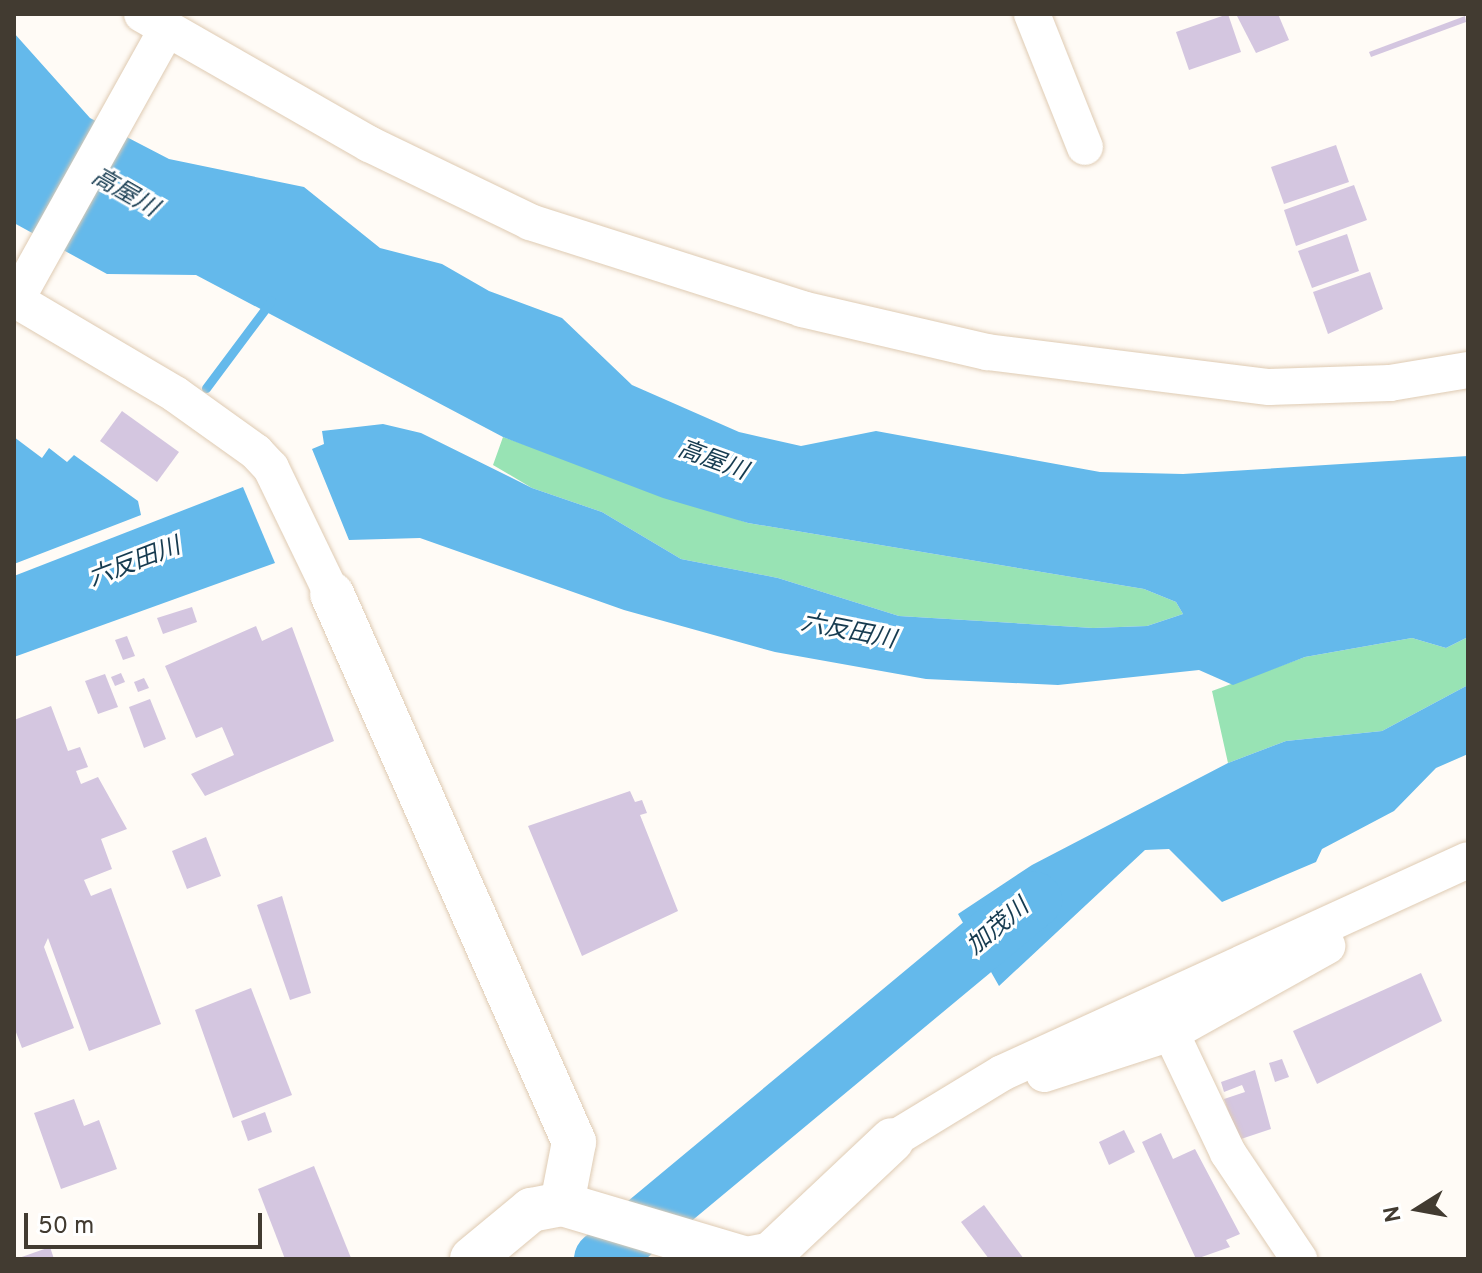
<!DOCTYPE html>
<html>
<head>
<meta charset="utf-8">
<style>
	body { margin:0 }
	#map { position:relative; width:1482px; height:1273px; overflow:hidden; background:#fffbf6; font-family:Overpass,"Noto Sans JP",sans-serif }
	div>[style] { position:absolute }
	.green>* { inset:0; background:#98e3b4 }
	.water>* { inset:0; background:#64b9eb }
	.stream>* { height:9px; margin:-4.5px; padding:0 4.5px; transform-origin:4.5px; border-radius:4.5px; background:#64b9eb }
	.river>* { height:56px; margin:-28px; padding:0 28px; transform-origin:28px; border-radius:28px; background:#64b9eb }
	.building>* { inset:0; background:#d4c6e0 }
	.roads { filter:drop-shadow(0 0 2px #dfcbb3) drop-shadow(0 0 2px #dfcbb3) }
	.minor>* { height:36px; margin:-18px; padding:0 18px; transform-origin:18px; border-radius:18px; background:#fff }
	.tertiary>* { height:44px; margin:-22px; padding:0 22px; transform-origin:22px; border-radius:22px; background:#fff }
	span { translate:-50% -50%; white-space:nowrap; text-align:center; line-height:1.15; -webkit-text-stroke:6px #fff; paint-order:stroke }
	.water-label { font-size:24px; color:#163b50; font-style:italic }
	.frame { position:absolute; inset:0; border:16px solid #423b31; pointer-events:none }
	.north { position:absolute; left:1378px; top:1169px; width:80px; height:80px; -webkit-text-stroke:6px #fff; paint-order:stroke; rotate:259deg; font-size:22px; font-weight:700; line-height:32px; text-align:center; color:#423b31 }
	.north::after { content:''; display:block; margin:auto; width:28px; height:36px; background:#423b31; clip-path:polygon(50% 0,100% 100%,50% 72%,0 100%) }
	.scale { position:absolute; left:24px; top:1213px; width:238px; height:36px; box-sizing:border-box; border:4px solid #423b31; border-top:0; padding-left:10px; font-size:24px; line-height:28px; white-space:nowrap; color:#423b31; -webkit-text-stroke:6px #fff; paint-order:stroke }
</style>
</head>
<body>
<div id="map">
	<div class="green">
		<div style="clip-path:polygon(503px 437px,748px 523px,1144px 589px,1176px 602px,1183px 614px,1147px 626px,1093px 628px,899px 616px,778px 578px,681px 559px,602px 512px,532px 488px,493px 465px)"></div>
		<div style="clip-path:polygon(1468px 637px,1468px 685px,1382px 731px,1286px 741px,1228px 763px,1212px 691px,1305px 657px,1412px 638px,1446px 648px)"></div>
	</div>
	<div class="water">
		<div style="clip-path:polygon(14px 33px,90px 118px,169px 159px,304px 187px,380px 248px,442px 264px,489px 291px,562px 318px,632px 385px,739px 432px,801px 446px,876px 431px,1100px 472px,1183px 474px,1468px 456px,1468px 637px,1446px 648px,1412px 638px,1305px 657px,1233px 685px,1199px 670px,1058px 685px,926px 679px,775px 652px,624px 610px,420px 538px,349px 540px,312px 449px,324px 444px,322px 431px,383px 424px,421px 433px,532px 488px,602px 512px,681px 559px,778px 578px,899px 616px,1093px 628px,1147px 626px,1183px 614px,1176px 602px,1144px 589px,748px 523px,663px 498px,503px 437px,196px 275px,107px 274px,14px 223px)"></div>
		<div style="clip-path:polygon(14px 437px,42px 458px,49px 448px,67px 462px,74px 455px,138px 501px,141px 515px,14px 564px)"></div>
		<div style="clip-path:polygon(243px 487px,275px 563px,14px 657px,14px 576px)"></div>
		<div style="clip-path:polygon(1468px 685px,1468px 754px,1436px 768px,1394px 811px,1322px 849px,1316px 862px,1222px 902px,1169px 849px,1145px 850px,999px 986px,958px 914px,1032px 865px,1228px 763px,1286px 741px,1382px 731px)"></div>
	</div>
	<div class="stream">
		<div style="left:206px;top:388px;width:109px;rotate:-53.2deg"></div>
	</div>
	<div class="river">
		<div style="left:602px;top:1259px;width:562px;rotate:-39.73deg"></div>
	</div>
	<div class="building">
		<div style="clip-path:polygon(1228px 14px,1241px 52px,1189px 70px,1176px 32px)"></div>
		<div style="clip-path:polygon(1236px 14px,1278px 14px,1289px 40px,1256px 53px)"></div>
		<div style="clip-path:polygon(1465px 16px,1466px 22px,1371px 57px,1369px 52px)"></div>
		<div style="clip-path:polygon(1336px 145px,1349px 182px,1284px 204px,1271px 167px)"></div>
		<div style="clip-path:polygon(1354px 185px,1367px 220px,1296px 246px,1284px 210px)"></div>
		<div style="clip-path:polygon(1347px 234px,1359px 271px,1312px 288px,1298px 251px)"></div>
		<div style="clip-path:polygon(1370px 272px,1383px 309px,1328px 334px,1313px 292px)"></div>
		<div style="clip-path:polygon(122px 411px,179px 452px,157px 482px,100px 441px)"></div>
		<div style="clip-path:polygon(192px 607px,197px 622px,163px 634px,157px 618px)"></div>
		<div style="clip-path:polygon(256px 626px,262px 641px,292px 627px,334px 741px,205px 796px,191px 774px,234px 755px,222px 727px,196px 738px,165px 666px)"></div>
		<div style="clip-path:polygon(127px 636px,135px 656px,123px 660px,115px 640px)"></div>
		<div style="clip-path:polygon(121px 673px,125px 682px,115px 686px,111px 677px)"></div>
		<div style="clip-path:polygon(105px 674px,118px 707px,98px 714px,85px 681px)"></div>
		<div style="clip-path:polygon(144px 678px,149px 688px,138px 692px,134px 682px)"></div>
		<div style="clip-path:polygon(150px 699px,166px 739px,144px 748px,129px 707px)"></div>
		<div style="clip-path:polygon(51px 706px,68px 751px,80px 747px,88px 767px,76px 771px,81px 784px,98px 777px,127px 829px,101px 839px,112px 869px,84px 880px,91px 896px,111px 888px,161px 1024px,89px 1051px,48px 938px,44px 947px,74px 1028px,22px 1048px,14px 1027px,14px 720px)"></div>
		<div style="clip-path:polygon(630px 791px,635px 802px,642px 800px,647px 813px,640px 815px,678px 911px,582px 956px,528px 826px)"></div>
		<div style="clip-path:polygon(206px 837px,221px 876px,187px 889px,172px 851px)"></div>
		<div style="clip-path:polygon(282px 896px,311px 993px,290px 1000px,257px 905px)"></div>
		<div style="clip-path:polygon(1421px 973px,1442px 1021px,1317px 1084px,1293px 1031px)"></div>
		<div style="clip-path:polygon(251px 988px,292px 1095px,233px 1118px,195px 1010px)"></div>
		<div style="clip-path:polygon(1282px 1059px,1289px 1077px,1275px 1082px,1269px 1063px)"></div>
		<div style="clip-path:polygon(1255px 1070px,1271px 1129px,1238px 1140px,1224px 1099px,1245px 1092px,1242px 1085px,1224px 1092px,1221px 1082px)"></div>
		<div style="clip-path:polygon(74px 1099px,84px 1126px,99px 1120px,117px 1169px,61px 1189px,34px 1113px)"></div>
		<div style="clip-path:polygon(265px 1112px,272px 1132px,248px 1141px,241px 1121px)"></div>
		<div style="clip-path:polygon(1124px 1130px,1135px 1152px,1109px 1165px,1099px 1142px)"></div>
		<div style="clip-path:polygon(1161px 1133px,1173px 1159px,1195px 1149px,1240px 1234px,1226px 1240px,1230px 1247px,1196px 1259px,1142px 1142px)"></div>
		<div style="clip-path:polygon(314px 1166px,351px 1258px,349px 1259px,285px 1259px,258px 1189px)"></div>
		<div style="clip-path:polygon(984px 1205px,1024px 1259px,989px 1259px,961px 1222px)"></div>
		<div style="clip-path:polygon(50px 1247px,54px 1259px,16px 1259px)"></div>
	</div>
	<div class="roads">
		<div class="minor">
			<div style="left:142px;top:14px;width:262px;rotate:29.8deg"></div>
			<div style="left:369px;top:144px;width:179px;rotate:25.8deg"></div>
			<div style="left:530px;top:222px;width:286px;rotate:17.7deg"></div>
			<div style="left:802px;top:309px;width:190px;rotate:13.1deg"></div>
			<div style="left:987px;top:352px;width:284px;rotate:7.1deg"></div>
			<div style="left:1269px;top:387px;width:121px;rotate:-1.9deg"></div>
			<div style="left:1390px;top:383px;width:79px;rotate:-9.5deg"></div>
			<div style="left:1032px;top:14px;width:143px;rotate:68.3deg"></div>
			<div style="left:14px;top:299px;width:187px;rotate:30.5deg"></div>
			<div style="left:175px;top:394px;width:100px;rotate:35.6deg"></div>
			<div style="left:256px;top:452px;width:22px;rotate:47deg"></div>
			<div style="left:271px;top:468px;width:140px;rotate:64.2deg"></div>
			<div style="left:16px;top:300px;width:310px;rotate:-60.9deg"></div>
			<div style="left:1171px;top:1033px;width:133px;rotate:64.6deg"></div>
			<div style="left:1228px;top:1153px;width:128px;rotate:56.2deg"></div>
			<div style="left:1044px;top:1074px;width:133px;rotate:-17.9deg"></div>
			<div style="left:1171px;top:1033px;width:179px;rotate:-29.1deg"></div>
			<div style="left:892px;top:1140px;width:129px;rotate:-31.3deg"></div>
			<div style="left:1002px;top:1073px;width:512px;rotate:-24.56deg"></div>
		</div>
		<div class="tertiary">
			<div style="left:332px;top:594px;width:599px;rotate:66.17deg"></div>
			<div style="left:574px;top:1142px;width:63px;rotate:101deg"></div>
			<div style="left:472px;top:1259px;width:77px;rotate:-39.7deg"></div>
			<div style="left:531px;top:1210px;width:32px;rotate:-11deg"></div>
			<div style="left:562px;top:1204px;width:192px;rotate:16.6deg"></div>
			<div style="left:746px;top:1259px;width:25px;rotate:-11deg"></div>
			<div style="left:771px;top:1254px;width:166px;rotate:-43.3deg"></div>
		</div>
	</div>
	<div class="water-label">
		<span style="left:124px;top:194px;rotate:30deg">高屋川</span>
		<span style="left:712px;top:462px;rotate:20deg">高屋川</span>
		<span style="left:135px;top:564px;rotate:-21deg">六反田川</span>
		<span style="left:848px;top:633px;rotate:11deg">六反田川</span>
		<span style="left:999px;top:928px;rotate:-40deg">加茂川</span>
	</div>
	<div class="frame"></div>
	<div class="north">N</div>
	<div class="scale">50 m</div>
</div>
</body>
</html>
